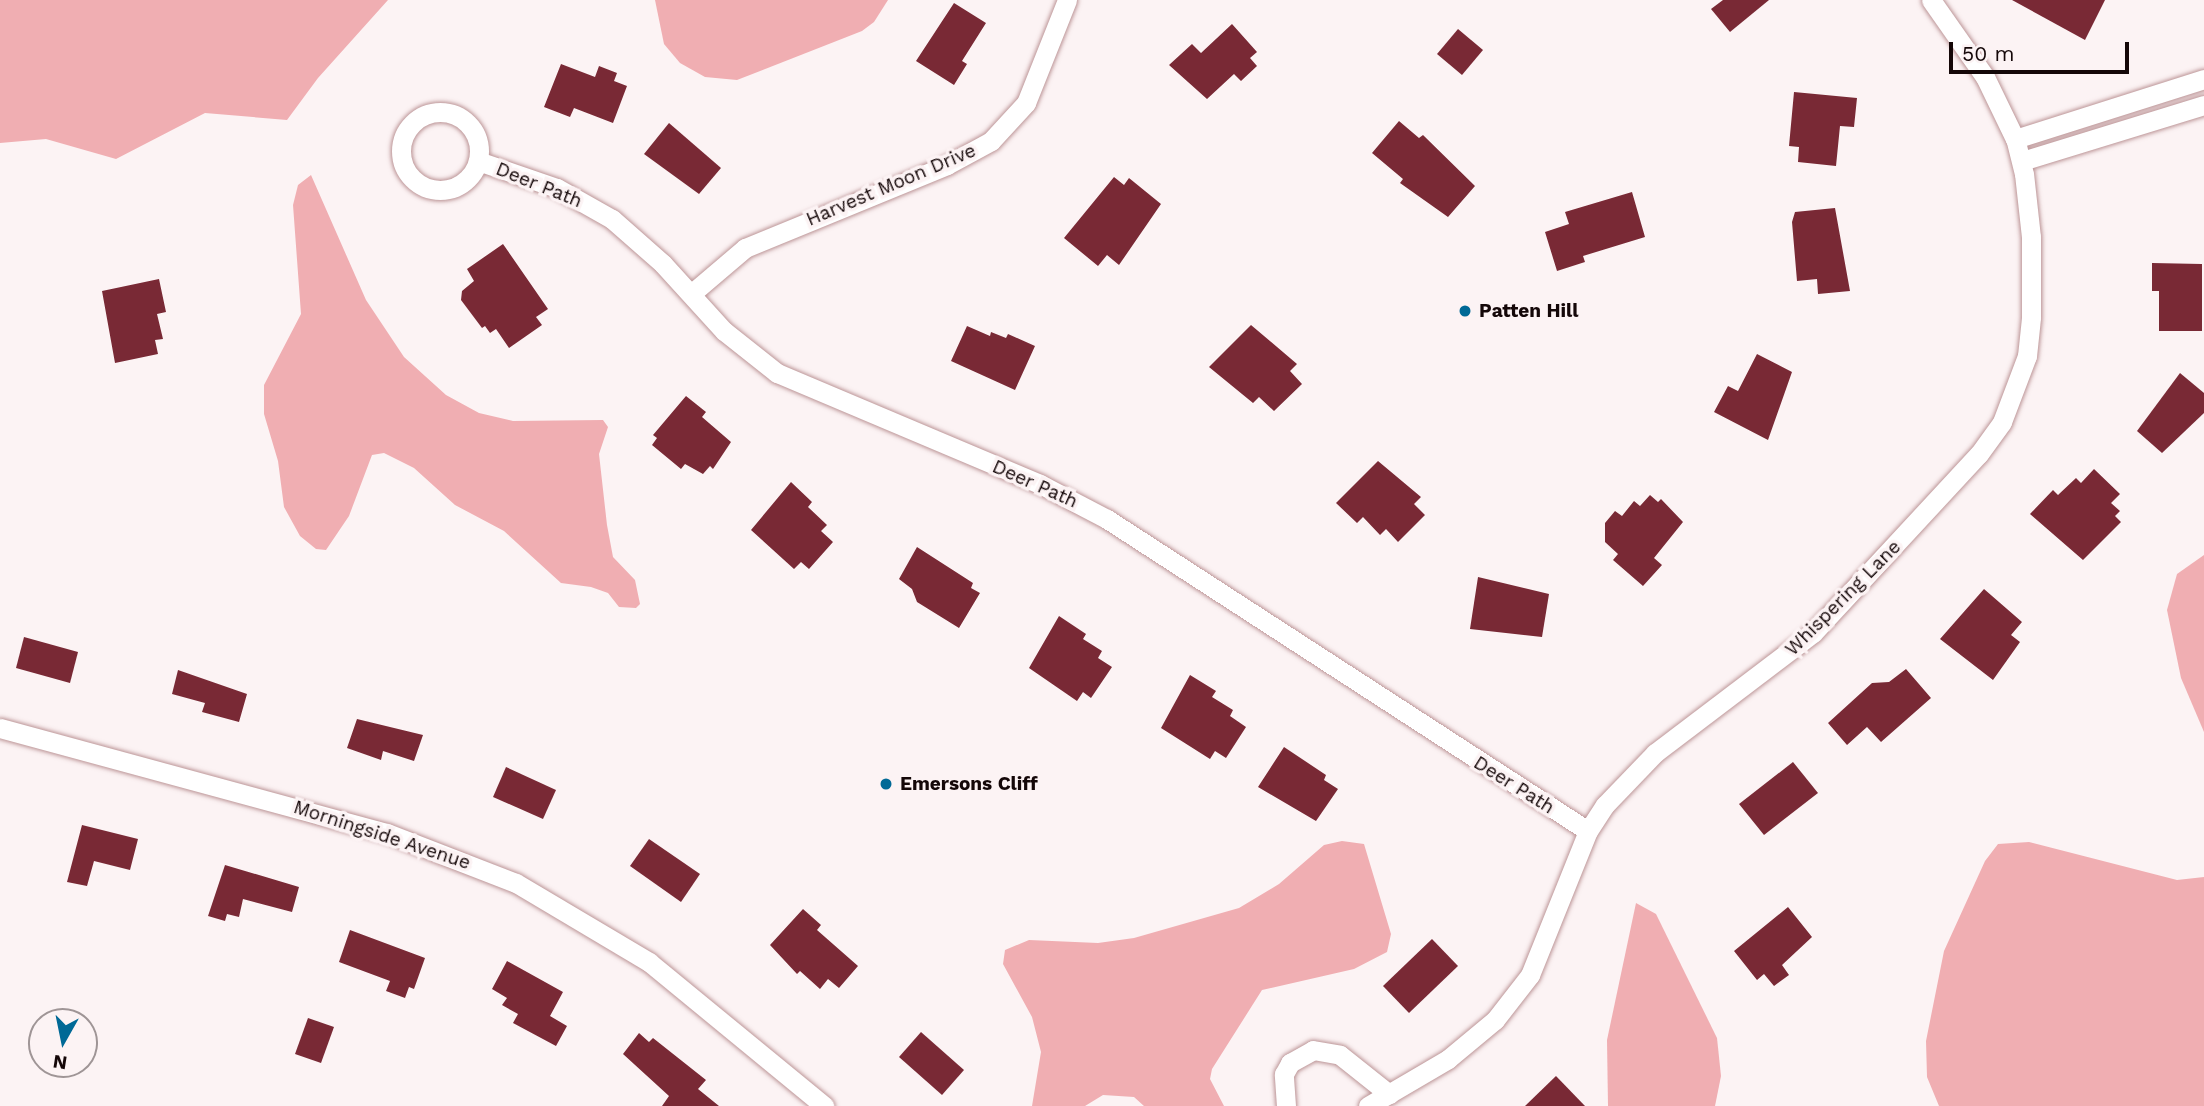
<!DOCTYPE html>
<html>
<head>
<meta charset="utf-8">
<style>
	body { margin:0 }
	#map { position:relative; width:2204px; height:1106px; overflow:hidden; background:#fcf3f4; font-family:"Work Sans",sans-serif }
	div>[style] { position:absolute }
	.green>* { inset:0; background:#f0aeb2 }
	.building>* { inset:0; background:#792935 }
	.roads { filter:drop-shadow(0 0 2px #bc9597) drop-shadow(0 0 2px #bc9597) }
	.minor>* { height:19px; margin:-9.5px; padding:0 9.5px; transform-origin:9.5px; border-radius:9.5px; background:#fff }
	.minor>.ring { margin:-9.5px; padding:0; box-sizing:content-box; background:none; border:19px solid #fff; border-radius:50% }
	.dots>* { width:19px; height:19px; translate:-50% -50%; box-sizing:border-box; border:4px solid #fcf3f4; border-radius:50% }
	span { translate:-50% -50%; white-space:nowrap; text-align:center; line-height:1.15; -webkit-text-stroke:7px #fcf3f4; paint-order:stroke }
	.street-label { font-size:19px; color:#140708 }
	.poi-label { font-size:19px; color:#140708; font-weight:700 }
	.left { translate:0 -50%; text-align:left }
	.north { position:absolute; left:28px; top:1008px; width:70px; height:70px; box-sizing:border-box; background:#fcf3f4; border:2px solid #9f9596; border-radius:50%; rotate:189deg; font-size:19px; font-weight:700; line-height:28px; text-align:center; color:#140708 }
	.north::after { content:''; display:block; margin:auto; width:24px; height:32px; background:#006996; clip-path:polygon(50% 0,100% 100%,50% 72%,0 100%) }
	.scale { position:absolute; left:1949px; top:42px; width:180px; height:32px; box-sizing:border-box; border:4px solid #140708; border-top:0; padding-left:9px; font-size:21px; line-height:24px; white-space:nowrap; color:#140708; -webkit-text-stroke:5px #fcf3f4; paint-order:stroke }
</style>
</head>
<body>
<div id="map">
	<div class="green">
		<div style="clip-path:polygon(0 0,388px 0,318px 78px,287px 120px,205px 113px,116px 159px,46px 139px,0 143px)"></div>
		<div style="clip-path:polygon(655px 0,888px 0,874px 22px,862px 31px,737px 80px,705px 77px,680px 63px,664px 44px)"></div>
		<div style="clip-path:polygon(311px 175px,366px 300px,404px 357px,446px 395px,479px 413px,513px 421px,603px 420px,608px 427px,599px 454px,607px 525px,613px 557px,635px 580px,640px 604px,636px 608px,619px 607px,608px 593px,591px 587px,561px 583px,504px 531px,455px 505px,414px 468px,384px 453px,372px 455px,349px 516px,326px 550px,316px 549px,300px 536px,284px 507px,278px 461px,264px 414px,264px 385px,301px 314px,293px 205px,298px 185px)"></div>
		<div style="clip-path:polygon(2204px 555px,2204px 732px,2181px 678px,2167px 610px,2177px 574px)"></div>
		<div style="clip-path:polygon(1342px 841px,1364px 844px,1391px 934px,1387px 952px,1354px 969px,1262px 990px,1212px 1069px,1210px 1079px,1224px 1106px,1144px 1106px,1134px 1097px,1103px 1095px,1085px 1106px,1032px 1106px,1041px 1052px,1032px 1017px,1003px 964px,1005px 950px,1029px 940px,1098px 943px,1134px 938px,1239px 908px,1279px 884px,1324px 845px)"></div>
		<div style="clip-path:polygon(2029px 842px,2177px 880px,2204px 877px,2204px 1106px,1939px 1106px,1927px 1077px,1926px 1041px,1944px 951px,1985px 861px,1998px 844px)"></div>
		<div style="clip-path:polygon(1636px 903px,1656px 914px,1717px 1038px,1721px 1076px,1715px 1106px,1608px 1106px,1607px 1040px)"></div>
	</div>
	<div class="building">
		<div style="clip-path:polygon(1723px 0,1769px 0,1730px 32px,1711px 9px)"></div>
		<div style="clip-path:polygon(2012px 0,2105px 0,2085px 40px)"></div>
		<div style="clip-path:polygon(954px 3px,986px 23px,962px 61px,967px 64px,954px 85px,916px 61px)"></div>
		<div style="clip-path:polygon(1232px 24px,1257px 52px,1250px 58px,1257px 66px,1241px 81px,1234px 74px,1207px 99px,1169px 65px,1192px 44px,1201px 53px)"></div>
		<div style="clip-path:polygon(1458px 29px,1483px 50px,1462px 75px,1437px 54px)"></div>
		<div style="clip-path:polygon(561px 64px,595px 77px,599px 66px,617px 73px,614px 81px,627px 86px,613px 123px,574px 108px,570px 117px,544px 107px)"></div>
		<div style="clip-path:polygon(1794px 92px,1857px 98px,1854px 127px,1840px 126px,1836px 166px,1798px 162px,1799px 147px,1789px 146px)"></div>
		<div style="clip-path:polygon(1399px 121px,1419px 138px,1423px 135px,1475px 186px,1448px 217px,1400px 183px,1403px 179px,1372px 153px)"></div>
		<div style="clip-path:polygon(669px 123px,721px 168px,699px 194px,644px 154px)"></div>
		<div style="clip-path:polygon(1114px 177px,1124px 185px,1129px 178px,1161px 204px,1119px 265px,1107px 255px,1098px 266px,1064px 238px)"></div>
		<div style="clip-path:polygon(1632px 192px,1645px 237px,1583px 256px,1585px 262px,1557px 271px,1545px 232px,1569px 224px,1565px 212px)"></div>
		<div style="clip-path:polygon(1835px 208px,1850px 291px,1818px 294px,1817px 279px,1797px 281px,1792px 222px,1795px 212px)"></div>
		<div style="clip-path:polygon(503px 244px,548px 309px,536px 317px,542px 325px,509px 348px,496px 329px,490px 333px,485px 326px,482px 328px,461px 300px,462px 291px,474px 281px,467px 269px)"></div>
		<div style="clip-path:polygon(2152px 263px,2202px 264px,2202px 331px,2159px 331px,2159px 291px,2152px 291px)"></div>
		<div style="clip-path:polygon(159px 279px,166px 312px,157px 314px,163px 339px,155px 340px,158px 354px,115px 363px,102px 291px)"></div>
		<div style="clip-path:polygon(1251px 325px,1297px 364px,1290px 371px,1302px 384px,1274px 411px,1259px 397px,1253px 403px,1209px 367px)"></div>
		<div style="clip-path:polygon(967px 326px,990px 336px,991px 332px,1006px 338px,1008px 334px,1035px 346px,1015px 390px,951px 361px)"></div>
		<div style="clip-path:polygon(1757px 354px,1792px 372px,1768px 440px,1714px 412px,1728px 386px,1738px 391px)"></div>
		<div style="clip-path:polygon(2180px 373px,2204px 393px,2204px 413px,2162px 453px,2137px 431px)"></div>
		<div style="clip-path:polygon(686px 396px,706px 412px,702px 417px,731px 442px,713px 469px,710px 466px,703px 474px,685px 464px,681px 469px,652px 445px,657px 438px,653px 435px)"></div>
		<div style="clip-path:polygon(1378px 461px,1421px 497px,1414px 504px,1425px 515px,1398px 542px,1386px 529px,1380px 535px,1363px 517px,1357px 523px,1336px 503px)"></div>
		<div style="clip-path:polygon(2094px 469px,2120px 494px,2111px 503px,2120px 511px,2115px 516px,2121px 522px,2083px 560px,2030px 514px,2053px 490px,2058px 495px,2076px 478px,2081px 483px)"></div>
		<div style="clip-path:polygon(791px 482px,812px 502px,808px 507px,827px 525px,821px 531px,833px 542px,809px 569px,801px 562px,794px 569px,751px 530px)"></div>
		<div style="clip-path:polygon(1650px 495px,1658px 502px,1661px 499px,1683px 522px,1654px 558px,1662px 565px,1643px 586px,1613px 560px,1618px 554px,1605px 542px,1605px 523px,1615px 511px,1622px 516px,1634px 501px,1640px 506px)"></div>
		<div style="clip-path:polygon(917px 547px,973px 583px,971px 588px,980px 593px,959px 628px,917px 602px,912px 589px,899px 579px)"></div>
		<div style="clip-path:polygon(1478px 577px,1549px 594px,1542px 637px,1470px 629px)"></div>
		<div style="clip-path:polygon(1984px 589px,2022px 622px,2011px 635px,2020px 642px,1993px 680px,1940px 639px)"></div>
		<div style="clip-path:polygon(1059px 616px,1086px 634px,1083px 639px,1102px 651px,1098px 658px,1112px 667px,1091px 698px,1083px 692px,1077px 701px,1029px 668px)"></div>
		<div style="clip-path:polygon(24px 637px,78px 652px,70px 683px,16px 668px)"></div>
		<div style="clip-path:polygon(1906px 669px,1931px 698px,1881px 742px,1867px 727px,1847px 745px,1828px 723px,1872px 683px,1889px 682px)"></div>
		<div style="clip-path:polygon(178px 670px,247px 694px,239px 722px,202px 712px,205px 703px,172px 694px)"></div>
		<div style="clip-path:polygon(1190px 675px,1216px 691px,1212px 697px,1233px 710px,1230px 716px,1246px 727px,1226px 758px,1215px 751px,1210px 759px,1161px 728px)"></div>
		<div style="clip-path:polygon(357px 719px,423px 735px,414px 761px,383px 751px,381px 760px,347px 748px)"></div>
		<div style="clip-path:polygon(1284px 747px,1326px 775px,1324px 780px,1338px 789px,1316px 821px,1258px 787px)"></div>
		<div style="clip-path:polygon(1793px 762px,1818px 793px,1764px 835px,1739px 804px)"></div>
		<div style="clip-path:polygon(506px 767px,556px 790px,543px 819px,493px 797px)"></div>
		<div style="clip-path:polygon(82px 825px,138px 839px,130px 870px,94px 861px,87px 886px,67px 882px)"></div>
		<div style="clip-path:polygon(649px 839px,700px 874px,681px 902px,630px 866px)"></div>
		<div style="clip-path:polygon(225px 865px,299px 887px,292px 912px,243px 899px,239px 917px,227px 914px,225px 921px,208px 916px)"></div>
		<div style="clip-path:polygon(1788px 907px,1812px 937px,1782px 965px,1789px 975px,1774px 986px,1764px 974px,1757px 980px,1734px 951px)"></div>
		<div style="clip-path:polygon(803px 909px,821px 925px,817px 930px,858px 966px,839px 988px,828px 979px,820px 989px,800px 971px,797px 974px,770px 945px)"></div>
		<div style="clip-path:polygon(350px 930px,425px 958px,414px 989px,409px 987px,405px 998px,386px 991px,390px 981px,339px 962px)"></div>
		<div style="clip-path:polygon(1432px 939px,1458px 966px,1409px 1013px,1383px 986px)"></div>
		<div style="clip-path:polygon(507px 961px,563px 992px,550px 1016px,567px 1026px,556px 1046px,513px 1023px,518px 1014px,502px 1005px,507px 998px,492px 989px)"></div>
		<div style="clip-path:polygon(308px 1018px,334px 1027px,321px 1063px,295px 1054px)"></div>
		<div style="clip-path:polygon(921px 1032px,964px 1070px,942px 1095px,899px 1057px)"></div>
		<div style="clip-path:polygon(639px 1033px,649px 1042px,653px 1038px,706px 1080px,698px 1089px,719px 1106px,662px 1106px,669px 1096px,623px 1054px)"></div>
		<div style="clip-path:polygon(1556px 1076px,1585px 1106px,1525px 1106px)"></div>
	</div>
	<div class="roads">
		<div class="minor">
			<div class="ring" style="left:401px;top:112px;width:59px;height:59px"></div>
			<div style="left:2015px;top:139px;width:198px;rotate:-17.6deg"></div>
			<div style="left:478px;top:161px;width:83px;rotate:18.9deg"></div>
			<div style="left:557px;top:188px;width:63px;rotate:29.4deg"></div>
			<div style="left:612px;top:219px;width:68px;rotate:41.4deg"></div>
			<div style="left:663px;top:264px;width:91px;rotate:47.7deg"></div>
			<div style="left:724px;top:331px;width:68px;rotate:38.4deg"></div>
			<div style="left:777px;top:373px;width:285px;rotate:22.9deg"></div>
			<div style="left:1040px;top:484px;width:76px;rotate:27.6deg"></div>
			<div style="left:1107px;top:519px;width:573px;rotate:32.97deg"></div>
			<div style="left:2022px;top:161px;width:190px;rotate:-17.1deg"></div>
			<div style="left:691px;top:294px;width:71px;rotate:-40.4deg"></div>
			<div style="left:745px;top:248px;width:218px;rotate:-22.3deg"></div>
			<div style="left:947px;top:165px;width:50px;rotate:-28.6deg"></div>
			<div style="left:991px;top:141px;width:52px;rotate:-47.4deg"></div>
			<div style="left:1026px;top:103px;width:111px;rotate:-68.3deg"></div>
			<div style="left:0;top:728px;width:401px;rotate:15.2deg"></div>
			<div style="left:387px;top:833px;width:138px;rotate:21.2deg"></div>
			<div style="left:516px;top:883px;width:155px;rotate:30.7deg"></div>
			<div style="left:649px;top:962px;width:227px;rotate:39.4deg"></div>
			<div style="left:1286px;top:1106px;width:32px;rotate:-94deg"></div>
			<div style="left:1284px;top:1074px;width:13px;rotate:-61deg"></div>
			<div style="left:1290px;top:1063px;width:26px;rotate:-29deg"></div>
			<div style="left:1313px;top:1050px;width:27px;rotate:10deg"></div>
			<div style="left:1340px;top:1055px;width:63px;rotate:38.5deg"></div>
			<div style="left:1368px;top:1106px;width:93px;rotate:-30.4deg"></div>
			<div style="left:1448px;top:1059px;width:61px;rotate:-39.7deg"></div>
			<div style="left:1495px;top:1020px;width:57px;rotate:-52.1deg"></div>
			<div style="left:1530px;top:975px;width:155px;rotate:-68.1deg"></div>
			<div style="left:1588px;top:831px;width:31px;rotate:-57deg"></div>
			<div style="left:1605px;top:805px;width:72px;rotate:-46.1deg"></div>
			<div style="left:1655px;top:753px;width:198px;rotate:-37.2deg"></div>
			<div style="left:1813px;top:633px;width:244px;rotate:-47.2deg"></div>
			<div style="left:1979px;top:454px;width:39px;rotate:-54deg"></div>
			<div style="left:2002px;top:422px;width:71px;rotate:-69.3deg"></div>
			<div style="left:2027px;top:356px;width:39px;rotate:-84deg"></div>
			<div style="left:2031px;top:317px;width:80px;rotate:-90deg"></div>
			<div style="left:2031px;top:237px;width:63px;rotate:-96.3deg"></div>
			<div style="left:2024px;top:174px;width:36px;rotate:-104deg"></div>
			<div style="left:2015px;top:139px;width:69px;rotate:-115.8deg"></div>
			<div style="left:1985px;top:77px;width:94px;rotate:-125deg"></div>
		</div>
	</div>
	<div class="dots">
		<div style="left:1465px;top:311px;background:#006996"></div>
		<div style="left:886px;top:784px;background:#006996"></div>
	</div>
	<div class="street-label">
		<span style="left:539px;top:185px;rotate:22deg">Deer Path</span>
		<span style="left:891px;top:185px;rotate:-23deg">Harvest Moon Drive</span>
		<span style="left:1035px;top:484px;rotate:24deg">Deer Path</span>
		<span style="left:1843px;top:598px;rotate:-45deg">Whispering Lane</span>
		<span style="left:1514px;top:785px;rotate:32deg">Deer Path</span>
		<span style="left:382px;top:835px;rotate:18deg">Morningside Avenue</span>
	</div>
	<div class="poi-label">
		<span class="left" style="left:1479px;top:311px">Patten Hill</span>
		<span class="left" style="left:900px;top:784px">Emersons Cliff</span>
	</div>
	<div class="north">N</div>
	<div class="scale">50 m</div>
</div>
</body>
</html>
